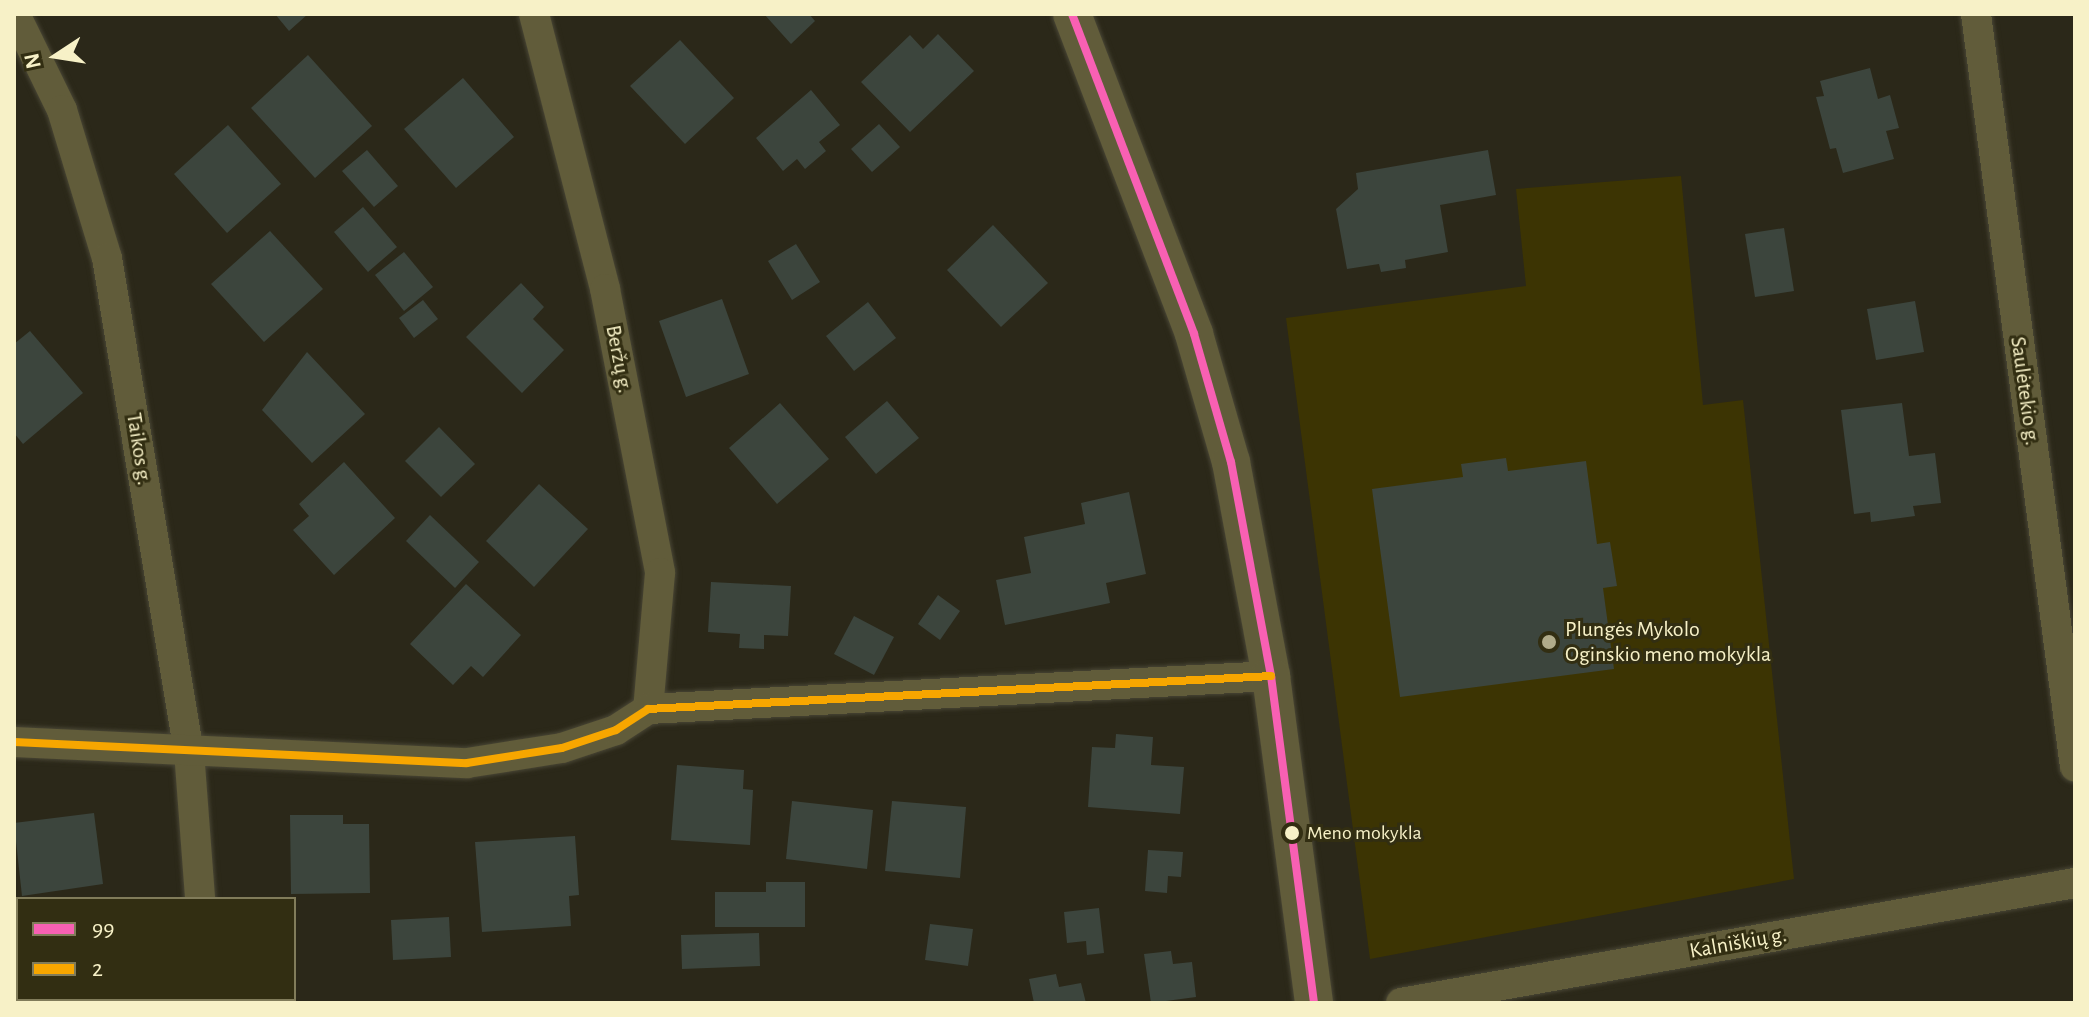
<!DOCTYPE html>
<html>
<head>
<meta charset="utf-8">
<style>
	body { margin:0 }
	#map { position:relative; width:2089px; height:1017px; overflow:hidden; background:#2b2819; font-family:"Alegreya Sans",sans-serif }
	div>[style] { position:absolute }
	.built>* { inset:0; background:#3c3403 }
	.building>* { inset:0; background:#3c453d }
	.roads { filter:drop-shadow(0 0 2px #494635) drop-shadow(0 0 2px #494635) }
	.minor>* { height:30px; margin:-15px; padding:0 15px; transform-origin:15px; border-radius:15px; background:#615c3a }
	.tertiary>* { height:38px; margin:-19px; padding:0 19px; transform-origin:19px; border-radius:19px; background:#615c3a }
	.bus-1>* { height:8px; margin:-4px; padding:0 4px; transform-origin:4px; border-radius:4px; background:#f860b3 }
	.bus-2>* { height:8px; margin:-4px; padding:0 4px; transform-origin:4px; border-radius:4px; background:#f7a600 }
	.dots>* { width:22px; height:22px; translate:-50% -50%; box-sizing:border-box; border:4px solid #322e12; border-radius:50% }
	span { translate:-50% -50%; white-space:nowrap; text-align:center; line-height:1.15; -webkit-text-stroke:6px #322e12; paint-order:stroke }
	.bus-label { font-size:20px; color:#f7f1c7 }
	.left { translate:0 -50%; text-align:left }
	.street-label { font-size:22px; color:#f7f1c7 }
	.poi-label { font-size:22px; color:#f7f1c7 }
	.frame { position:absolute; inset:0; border:16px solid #f7f1c7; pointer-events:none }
	.legend { position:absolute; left:16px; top:897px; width:280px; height:104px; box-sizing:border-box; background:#322e12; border:2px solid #817c5a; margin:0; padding:10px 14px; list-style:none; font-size:24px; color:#f7f1c7 }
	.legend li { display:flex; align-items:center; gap:16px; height:40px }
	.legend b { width:40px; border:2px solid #817c5a }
	.north { position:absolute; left:16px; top:16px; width:80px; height:80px; -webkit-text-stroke:6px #322e12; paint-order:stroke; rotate:258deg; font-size:22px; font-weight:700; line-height:32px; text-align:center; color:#f7f1c7 }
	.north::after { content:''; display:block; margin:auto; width:28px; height:36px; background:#f7f1c7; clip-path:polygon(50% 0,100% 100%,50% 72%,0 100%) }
</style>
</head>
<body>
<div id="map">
	<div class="built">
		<div style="clip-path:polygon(1681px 176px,1703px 405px,1743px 400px,1794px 879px,1370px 959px,1286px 318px,1526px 286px,1516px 189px)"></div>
	</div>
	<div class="building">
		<div style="clip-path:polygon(275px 14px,308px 14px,289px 31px)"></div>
		<div style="clip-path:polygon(764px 14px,809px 14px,815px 21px,791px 44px)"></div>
		<div style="clip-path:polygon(938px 34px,974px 71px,910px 132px,861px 82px,910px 35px,923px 49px)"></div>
		<div style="clip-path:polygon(680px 40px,734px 98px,685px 144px,630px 86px)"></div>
		<div style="clip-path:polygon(308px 55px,372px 126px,315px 178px,251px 108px)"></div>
		<div style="clip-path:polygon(1870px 68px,1878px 99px,1890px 95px,1899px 128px,1886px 131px,1894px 159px,1843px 173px,1836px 148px,1830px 149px,1816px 97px,1824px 96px,1820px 81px)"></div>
		<div style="clip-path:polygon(463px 78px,514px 137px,456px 188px,404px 129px)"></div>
		<div style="clip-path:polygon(811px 90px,840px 125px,819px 142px,826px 151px,805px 169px,797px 159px,783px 171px,756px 138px)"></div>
		<div style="clip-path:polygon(879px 124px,900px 147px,872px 172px,851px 149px)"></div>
		<div style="clip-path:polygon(228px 125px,281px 184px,227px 233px,174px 174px)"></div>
		<div style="clip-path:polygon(367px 150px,398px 186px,374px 207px,342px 171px)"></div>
		<div style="clip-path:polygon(1488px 150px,1496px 195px,1440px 205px,1448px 252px,1405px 260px,1406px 268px,1381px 272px,1379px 264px,1347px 269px,1336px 209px,1358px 189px,1356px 173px)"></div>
		<div style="clip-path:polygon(363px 207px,397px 247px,368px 272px,334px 232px)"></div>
		<div style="clip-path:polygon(993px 225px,1048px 283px,1001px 327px,947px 270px)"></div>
		<div style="clip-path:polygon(1784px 228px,1794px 291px,1755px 297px,1745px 234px)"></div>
		<div style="clip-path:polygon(270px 231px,323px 289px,264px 342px,211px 284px)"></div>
		<div style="clip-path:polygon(796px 244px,820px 282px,792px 300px,768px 261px)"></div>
		<div style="clip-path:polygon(404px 252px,433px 287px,404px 311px,375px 275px)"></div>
		<div style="clip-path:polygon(521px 283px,544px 307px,533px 319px,564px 350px,522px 393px,466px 337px)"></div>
		<div style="clip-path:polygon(722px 299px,749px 374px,686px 397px,659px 321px)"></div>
		<div style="clip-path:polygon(423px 300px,438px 319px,414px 338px,399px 318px)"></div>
		<div style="clip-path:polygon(1915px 301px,1924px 352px,1876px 360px,1867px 309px)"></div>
		<div style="clip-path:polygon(868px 302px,896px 338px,854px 371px,826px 336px)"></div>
		<div style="clip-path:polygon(30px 331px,83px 393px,23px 444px,14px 433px,14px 344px)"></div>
		<div style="clip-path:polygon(307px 352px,365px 414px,312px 463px,262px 410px)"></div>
		<div style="clip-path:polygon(887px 401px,919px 438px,876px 474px,845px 437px)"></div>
		<div style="clip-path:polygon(780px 403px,829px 459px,777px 504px,729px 448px)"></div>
		<div style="clip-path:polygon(1902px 403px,1909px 456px,1935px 453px,1941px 503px,1913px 506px,1915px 516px,1871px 522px,1870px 512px,1854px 514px,1841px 410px)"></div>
		<div style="clip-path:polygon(439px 427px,475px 464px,441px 497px,405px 461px)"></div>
		<div style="clip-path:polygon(1506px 458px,1508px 471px,1586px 461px,1597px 544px,1610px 542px,1617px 586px,1603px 588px,1614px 669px,1400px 697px,1372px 489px,1463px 477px,1461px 464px)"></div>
		<div style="clip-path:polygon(344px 462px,395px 518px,334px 575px,293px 530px,309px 516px,299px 504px)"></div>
		<div style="clip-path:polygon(539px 484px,588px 529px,534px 587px,486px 541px)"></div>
		<div style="clip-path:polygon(1129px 492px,1146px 574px,1106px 583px,1110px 603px,1005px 625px,996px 580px,1031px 573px,1024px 537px,1085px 524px,1081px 503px)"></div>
		<div style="clip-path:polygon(430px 515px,479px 562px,455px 588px,406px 541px)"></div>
		<div style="clip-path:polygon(711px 582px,791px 586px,788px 636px,764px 635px,764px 649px,739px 648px,740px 634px,708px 632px)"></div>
		<div style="clip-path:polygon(466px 584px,521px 635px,483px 677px,471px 666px,453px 685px,410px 644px)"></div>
		<div style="clip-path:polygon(938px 595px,960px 611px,940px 640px,918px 624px)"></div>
		<div style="clip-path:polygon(854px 616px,894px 637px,874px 675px,834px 654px)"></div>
		<div style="clip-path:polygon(1116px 734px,1153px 737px,1151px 765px,1184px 767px,1180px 814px,1088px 807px,1092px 747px,1115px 748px)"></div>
		<div style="clip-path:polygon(677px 765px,744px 770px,743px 789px,753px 790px,750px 845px,671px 840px)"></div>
		<div style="clip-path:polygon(792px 801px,873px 810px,867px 869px,786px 859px)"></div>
		<div style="clip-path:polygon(892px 801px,966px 807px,960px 878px,885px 871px)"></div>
		<div style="clip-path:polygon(94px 813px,103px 884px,22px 896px,14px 823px)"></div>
		<div style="clip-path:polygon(290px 815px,343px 815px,343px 824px,369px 824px,370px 893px,291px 894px)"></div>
		<div style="clip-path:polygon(575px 836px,579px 895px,569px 896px,571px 926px,482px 932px,475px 842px)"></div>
		<div style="clip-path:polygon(1148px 850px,1183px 852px,1181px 877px,1168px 876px,1167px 893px,1145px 891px)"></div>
		<div style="clip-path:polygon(766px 882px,805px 882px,805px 927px,715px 927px,715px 892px,766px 892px)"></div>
		<div style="clip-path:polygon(1099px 908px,1104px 953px,1087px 955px,1086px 941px,1067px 943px,1064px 912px)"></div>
		<div style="clip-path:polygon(449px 917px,451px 957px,393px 960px,391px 920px)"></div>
		<div style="clip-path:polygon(930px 924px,973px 929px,968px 966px,925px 960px)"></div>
		<div style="clip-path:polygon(759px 933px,760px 966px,682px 969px,681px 935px)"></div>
		<div style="clip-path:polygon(1171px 951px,1173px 964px,1192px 962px,1196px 997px,1151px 1003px,1144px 954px)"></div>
		<div style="clip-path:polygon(1056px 974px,1059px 987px,1081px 983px,1086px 1003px,1034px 1003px,1029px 979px)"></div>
		<div style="clip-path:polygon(24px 999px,86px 999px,86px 1003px,25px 1003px)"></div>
	</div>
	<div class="roads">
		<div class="minor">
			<div style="left:15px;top:14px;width:107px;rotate:63.9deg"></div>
			<div style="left:62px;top:110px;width:155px;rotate:73.1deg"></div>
			<div style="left:107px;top:258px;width:500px;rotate:80.6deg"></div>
			<div style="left:189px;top:751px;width:148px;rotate:85.7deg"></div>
			<div style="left:534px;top:14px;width:284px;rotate:75.5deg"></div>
			<div style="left:605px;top:289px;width:289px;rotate:79deg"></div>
			<div style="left:660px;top:573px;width:137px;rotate:95deg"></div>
			<div style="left:1976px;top:14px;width:759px;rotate:82.51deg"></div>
			<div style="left:14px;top:742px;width:453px;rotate:2.7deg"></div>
			<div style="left:467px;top:763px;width:96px;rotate:-9deg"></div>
			<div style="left:562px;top:748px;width:57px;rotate:-18.4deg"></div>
			<div style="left:616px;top:730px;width:38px;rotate:-33deg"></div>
			<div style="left:648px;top:709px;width:624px;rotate:-3.03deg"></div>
			<div style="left:208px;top:999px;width:4px;rotate:90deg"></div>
			<div style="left:1401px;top:1003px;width:685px;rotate:-10.1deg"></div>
		</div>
		<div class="tertiary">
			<div style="left:1072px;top:14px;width:342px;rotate:69.1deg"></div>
			<div style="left:1194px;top:334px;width:133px;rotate:73.9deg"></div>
			<div style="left:1231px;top:462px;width:218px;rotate:79.4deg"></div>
			<div style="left:1271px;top:676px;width:330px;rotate:82.5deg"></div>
		</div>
	</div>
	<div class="bus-1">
		<div style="left:1072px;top:14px;width:342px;rotate:69.1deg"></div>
		<div style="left:1194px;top:334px;width:133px;rotate:73.9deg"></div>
		<div style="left:1231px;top:462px;width:218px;rotate:79.4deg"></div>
		<div style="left:1271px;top:676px;width:330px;rotate:82.5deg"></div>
	</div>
	<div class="bus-2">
		<div style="left:14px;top:742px;width:453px;rotate:2.7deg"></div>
		<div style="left:467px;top:763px;width:96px;rotate:-9deg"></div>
		<div style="left:562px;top:748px;width:57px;rotate:-18.4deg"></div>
		<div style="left:616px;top:730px;width:38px;rotate:-33deg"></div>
		<div style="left:648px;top:709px;width:624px;rotate:-3.03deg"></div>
	</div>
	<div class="dots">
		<div style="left:1549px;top:642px;background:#b0ab8a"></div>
		<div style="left:1292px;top:833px;background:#f7f1c7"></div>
	</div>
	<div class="bus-label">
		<span class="left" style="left:1307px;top:833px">Meno mokykla</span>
	</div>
	<div class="street-label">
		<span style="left:619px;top:359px;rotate:79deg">Beržų g.</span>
		<span style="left:2025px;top:391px;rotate:82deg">Saulėtekio g.</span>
		<span style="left:139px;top:449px;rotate:81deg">Taikos g.</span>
		<span style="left:1738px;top:943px;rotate:-10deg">Kalniškių g.</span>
	</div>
	<div class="poi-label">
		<span class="left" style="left:1565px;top:642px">Plungės Mykolo<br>Oginskio meno mokykla</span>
	</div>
	<div class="frame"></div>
	<ul class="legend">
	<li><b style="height:10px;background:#f860b3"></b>99</li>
	<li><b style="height:10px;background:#f7a600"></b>2</li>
	</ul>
	<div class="north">N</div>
</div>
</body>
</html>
